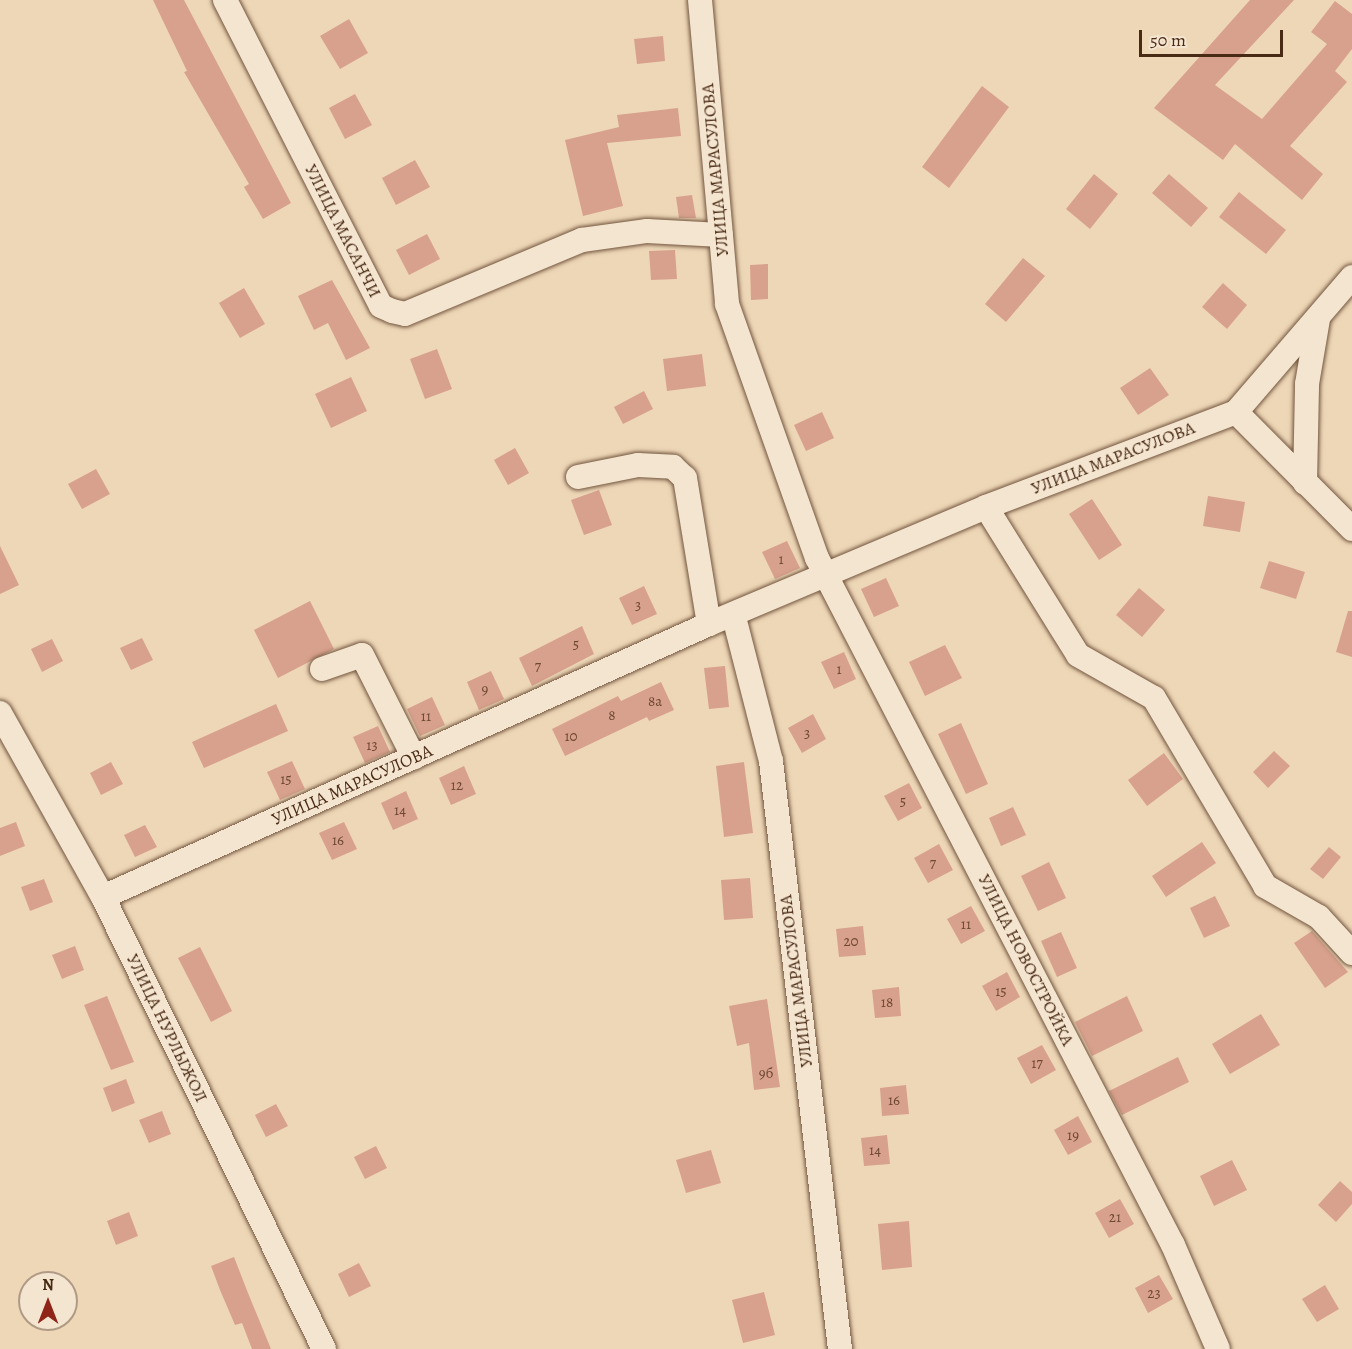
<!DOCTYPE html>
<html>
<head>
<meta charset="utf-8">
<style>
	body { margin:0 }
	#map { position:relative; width:1352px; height:1349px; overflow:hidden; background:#eed7b7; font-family:Alegreya,serif }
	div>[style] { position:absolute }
	.building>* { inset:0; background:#d8a18d }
	.roads { filter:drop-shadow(0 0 2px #72553e) drop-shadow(0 0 2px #72553e) }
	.minor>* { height:24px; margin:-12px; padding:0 12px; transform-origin:12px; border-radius:12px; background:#f4e5d0 }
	span { translate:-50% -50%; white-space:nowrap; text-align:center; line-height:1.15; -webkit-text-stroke:4.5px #f4e5d0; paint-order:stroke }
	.number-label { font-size:15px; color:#6d4833 }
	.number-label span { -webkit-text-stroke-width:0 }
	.street-label { font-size:18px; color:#492a15 }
	.north { position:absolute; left:18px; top:1271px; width:60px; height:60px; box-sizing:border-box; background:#f4e5d0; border:2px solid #b09a85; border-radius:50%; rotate:0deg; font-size:16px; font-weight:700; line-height:24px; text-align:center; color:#492a15 }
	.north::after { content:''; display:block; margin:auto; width:21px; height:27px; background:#8f2418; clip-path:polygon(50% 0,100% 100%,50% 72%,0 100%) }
	.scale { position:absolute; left:1139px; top:30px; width:144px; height:27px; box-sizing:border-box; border:3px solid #492a15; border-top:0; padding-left:8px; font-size:18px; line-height:21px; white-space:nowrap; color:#492a15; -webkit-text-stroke:4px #f4e5d0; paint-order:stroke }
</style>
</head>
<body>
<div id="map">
	<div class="building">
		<div style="clip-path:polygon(153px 0,184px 0,291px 203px,263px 219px,244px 187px,249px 184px,184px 72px,187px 71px)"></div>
		<div style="clip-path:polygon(1250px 0,1294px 0,1215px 85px,1262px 119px,1327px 44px,1311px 32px,1335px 1px,1352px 14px,1352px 49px,1335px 71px,1347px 82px,1290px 146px,1323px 174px,1302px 200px,1235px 144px,1223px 160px,1154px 108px)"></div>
		<div style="clip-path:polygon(349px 19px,368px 53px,340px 69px,320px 36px)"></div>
		<div style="clip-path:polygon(663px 36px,665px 61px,637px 64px,634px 39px)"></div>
		<div style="clip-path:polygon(982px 86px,1009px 107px,949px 188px,922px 167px)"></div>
		<div style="clip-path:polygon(355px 94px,372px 125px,345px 139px,329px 108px)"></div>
		<div style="clip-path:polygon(678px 108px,681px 136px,607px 143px,623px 206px,583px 216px,565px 140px,619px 127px,617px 115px)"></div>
		<div style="clip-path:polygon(415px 160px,430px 187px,396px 205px,382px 178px)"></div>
		<div style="clip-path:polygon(1094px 174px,1118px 194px,1090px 229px,1066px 209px)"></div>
		<div style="clip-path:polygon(1169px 174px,1208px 208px,1191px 227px,1152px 193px)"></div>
		<div style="clip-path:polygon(1239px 192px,1286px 230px,1266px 254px,1219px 217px)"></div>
		<div style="clip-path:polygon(692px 195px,696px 218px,679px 218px,676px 197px)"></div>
		<div style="clip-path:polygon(427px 234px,440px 259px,409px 275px,396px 250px)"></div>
		<div style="clip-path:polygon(675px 250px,677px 279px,651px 280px,649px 251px)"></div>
		<div style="clip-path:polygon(1023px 258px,1045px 276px,1006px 322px,985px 304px)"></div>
		<div style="clip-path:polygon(768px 264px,768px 299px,751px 300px,750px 265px)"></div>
		<div style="clip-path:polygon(332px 280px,370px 348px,346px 360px,328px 323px,314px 330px,298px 296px)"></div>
		<div style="clip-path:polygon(1223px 283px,1247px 305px,1227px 329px,1202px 307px)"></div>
		<div style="clip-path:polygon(244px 288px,265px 324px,240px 338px,219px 303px)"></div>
		<div style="clip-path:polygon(437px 349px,452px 389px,425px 399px,410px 359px)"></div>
		<div style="clip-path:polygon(702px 354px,706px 386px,667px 391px,663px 359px)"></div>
		<div style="clip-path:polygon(1150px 368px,1169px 395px,1138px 415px,1120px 388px)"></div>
		<div style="clip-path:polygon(351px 377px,367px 411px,331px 428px,315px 394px)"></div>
		<div style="clip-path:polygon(644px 391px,653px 409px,623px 424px,614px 407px)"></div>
		<div style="clip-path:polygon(822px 412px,834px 438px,806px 451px,794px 425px)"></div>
		<div style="clip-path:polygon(515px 448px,529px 473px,508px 485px,494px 460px)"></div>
		<div style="clip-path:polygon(96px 469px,110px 494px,82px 509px,68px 484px)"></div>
		<div style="clip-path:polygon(599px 490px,612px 525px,584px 535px,571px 500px)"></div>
		<div style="clip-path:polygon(1208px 496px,1245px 502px,1240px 532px,1203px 526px)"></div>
		<div style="clip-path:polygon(1092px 499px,1122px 545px,1099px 560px,1069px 514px)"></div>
		<div style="clip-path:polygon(787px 541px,800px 568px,775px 579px,762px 552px)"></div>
		<div style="clip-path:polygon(0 546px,19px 585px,0 594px)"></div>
		<div style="clip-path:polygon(1269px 561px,1305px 572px,1296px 599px,1260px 588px)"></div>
		<div style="clip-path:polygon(886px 578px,899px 606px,874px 617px,861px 589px)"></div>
		<div style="clip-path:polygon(644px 586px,657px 614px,632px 625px,619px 598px)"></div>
		<div style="clip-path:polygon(1139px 588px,1165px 610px,1142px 637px,1116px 615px)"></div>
		<div style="clip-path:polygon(310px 601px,334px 649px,278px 678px,254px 630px)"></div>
		<div style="clip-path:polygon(1348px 611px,1352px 611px,1352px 657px,1336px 652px)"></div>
		<div style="clip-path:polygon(582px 626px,594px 654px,532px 686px,519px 658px)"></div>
		<div style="clip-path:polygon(142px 638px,153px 660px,131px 670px,120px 648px)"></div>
		<div style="clip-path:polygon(52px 639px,63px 661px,42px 672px,31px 649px)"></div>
		<div style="clip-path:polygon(945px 645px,962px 678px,925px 696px,909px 662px)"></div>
		<div style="clip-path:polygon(844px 652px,856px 679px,834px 689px,821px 662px)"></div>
		<div style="clip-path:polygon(725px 666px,729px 707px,709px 709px,704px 668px)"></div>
		<div style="clip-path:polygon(491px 671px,504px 699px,479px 710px,467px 682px)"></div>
		<div style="clip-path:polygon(661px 682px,674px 710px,649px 721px,647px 717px,565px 756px,552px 729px,618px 696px,621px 701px)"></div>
		<div style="clip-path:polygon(432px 697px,445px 725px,420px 736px,407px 709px)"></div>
		<div style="clip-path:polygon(276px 704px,288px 731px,204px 768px,192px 742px)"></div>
		<div style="clip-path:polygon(813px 714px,826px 739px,802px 753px,788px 728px)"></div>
		<div style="clip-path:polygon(961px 723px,988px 784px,966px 794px,938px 734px)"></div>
		<div style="clip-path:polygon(378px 726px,390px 752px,365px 763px,353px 737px)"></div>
		<div style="clip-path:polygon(1274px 751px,1290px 766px,1268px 788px,1253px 772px)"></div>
		<div style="clip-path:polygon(1164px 753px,1183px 779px,1147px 806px,1128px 780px)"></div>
		<div style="clip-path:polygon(292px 761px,305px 789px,280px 800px,267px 772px)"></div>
		<div style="clip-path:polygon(111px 762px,123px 784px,101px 795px,90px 773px)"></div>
		<div style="clip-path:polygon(744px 762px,753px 833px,724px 837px,716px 766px)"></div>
		<div style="clip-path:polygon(464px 766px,476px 794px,451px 805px,439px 778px)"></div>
		<div style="clip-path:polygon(909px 783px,922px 808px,898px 821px,884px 796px)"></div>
		<div style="clip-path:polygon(406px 791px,418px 819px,393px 830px,381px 803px)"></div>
		<div style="clip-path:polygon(1013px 807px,1026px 835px,1001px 846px,989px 818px)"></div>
		<div style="clip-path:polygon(16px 822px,25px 846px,0 856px,0 828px)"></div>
		<div style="clip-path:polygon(344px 822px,357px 849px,332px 860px,319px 833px)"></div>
		<div style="clip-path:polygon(145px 825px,157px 847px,135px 857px,124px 835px)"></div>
		<div style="clip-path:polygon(1202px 842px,1216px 863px,1166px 897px,1152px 876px)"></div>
		<div style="clip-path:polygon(939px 844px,953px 870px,928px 883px,914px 858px)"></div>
		<div style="clip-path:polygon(1329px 847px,1341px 857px,1323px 879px,1310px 869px)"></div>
		<div style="clip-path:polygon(1049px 862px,1066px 898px,1038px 911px,1021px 876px)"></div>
		<div style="clip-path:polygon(750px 878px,753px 918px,724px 920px,721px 880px)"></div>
		<div style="clip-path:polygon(44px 879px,53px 902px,30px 911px,21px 887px)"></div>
		<div style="clip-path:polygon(1215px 896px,1230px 926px,1204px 938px,1190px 908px)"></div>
		<div style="clip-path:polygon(971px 906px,985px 931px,961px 944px,947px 919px)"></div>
		<div style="clip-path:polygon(863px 926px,866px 955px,839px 957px,836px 929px)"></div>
		<div style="clip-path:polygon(1312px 931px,1348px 972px,1325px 988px,1294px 943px)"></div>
		<div style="clip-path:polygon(1061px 932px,1077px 968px,1057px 977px,1041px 941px)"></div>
		<div style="clip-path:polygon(75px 946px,84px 970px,62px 979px,52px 955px)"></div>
		<div style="clip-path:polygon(200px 947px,232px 1011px,211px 1022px,178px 958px)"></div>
		<div style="clip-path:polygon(1007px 972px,1020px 997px,996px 1011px,982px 986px)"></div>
		<div style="clip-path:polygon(899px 987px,901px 1016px,875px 1018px,872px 990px)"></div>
		<div style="clip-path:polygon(107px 996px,134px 1062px,111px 1070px,84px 1005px)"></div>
		<div style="clip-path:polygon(1127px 996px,1143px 1031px,1092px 1056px,1075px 1022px)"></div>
		<div style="clip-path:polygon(767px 999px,780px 1087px,754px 1090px,749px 1043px,737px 1046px,729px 1006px)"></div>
		<div style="clip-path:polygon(1261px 1014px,1280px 1045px,1230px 1074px,1212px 1044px)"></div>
		<div style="clip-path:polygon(1042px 1045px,1056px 1070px,1031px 1084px,1017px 1058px)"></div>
		<div style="clip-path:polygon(1178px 1057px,1189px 1082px,1122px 1115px,1109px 1091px)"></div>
		<div style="clip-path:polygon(126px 1079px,135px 1103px,112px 1112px,103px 1088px)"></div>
		<div style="clip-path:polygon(906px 1085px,909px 1114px,882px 1116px,880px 1088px)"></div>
		<div style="clip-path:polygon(276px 1104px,288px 1126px,266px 1137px,255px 1115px)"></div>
		<div style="clip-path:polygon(162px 1111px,171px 1134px,149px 1143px,139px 1120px)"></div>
		<div style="clip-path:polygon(1078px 1116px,1092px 1142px,1068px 1155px,1054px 1130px)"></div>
		<div style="clip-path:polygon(887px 1135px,890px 1164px,864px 1166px,861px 1138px)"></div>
		<div style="clip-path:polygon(376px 1146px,387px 1168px,365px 1179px,354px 1157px)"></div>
		<div style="clip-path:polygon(711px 1150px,721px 1183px,686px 1193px,676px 1160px)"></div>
		<div style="clip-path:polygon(1232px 1160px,1247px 1190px,1214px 1206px,1200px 1176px)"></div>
		<div style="clip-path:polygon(1340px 1181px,1352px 1192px,1352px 1204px,1336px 1222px,1318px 1205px)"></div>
		<div style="clip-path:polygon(1120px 1199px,1134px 1224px,1109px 1238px,1095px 1213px)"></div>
		<div style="clip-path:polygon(129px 1212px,138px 1236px,116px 1245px,107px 1221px)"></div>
		<div style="clip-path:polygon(909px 1221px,912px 1267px,882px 1270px,878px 1224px)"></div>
		<div style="clip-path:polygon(234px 1257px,248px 1293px,271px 1349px,252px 1349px,242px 1323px,235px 1325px,220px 1290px,211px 1266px)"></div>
		<div style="clip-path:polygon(359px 1263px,371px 1286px,349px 1297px,338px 1274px)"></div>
		<div style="clip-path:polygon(1159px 1275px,1173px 1299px,1148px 1313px,1135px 1288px)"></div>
		<div style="clip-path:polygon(1325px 1285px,1339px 1309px,1317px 1322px,1302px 1299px)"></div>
		<div style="clip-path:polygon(764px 1292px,775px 1335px,743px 1343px,732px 1300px)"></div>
	</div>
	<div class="roads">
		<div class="minor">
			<div style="left:225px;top:0;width:343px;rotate:63deg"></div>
			<div style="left:381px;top:306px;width:12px;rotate:24deg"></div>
			<div style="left:392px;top:311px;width:13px;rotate:13deg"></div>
			<div style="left:405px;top:314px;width:192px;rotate:-22.7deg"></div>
			<div style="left:582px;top:240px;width:66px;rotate:-7.9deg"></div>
			<div style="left:647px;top:231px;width:74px;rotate:3.1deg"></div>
			<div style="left:700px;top:0;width:305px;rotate:84.9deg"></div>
			<div style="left:727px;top:304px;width:269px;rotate:70.5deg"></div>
			<div style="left:817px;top:558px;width:774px;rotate:62.61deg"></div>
			<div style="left:1173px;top:1245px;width:113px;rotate:66.6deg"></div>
			<div style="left:1236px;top:412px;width:165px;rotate:45.2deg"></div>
			<div style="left:578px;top:477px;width:61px;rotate:-11.3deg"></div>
			<div style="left:638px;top:465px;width:35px;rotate:3deg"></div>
			<div style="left:673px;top:467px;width:16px;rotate:43deg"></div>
			<div style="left:685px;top:478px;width:148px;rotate:80.7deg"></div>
			<div style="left:1305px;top:483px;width:99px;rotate:-88.8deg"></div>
			<div style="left:1307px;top:384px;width:66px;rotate:-80.4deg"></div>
			<div style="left:986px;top:507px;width:174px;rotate:58.1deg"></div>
			<div style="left:1078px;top:655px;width:87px;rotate:29.5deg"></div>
			<div style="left:1154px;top:698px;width:218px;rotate:59.4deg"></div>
			<div style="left:1265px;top:886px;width:62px;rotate:29.9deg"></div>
			<div style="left:1319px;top:917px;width:49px;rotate:47.5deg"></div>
			<div style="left:734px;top:617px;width:149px;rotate:75.6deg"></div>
			<div style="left:771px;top:761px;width:592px;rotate:83.31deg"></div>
			<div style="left:322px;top:669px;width:42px;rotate:-19.3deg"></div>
			<div style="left:362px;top:655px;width:115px;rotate:63.2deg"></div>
			<div style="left:0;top:713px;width:211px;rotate:60.8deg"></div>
			<div style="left:103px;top:897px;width:503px;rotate:63.94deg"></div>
			<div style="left:103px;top:897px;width:665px;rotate:-24.25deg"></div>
			<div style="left:709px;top:624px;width:301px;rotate:-22.9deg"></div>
			<div style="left:986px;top:507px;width:267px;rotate:-20.8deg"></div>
			<div style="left:1236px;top:412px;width:178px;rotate:-49.3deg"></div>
		</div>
	</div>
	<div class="number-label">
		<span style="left:781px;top:560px">1</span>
		<span style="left:638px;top:606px">3</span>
		<span style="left:576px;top:645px">5</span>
		<span style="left:538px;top:667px">7</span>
		<span style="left:839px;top:670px">1</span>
		<span style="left:485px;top:690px">9</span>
		<span style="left:655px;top:702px">8а</span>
		<span style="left:612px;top:716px">8</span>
		<span style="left:426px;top:717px">11</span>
		<span style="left:807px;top:734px">3</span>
		<span style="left:571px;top:737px">10</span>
		<span style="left:372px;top:746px">13</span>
		<span style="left:286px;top:780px">15</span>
		<span style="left:457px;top:786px">12</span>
		<span style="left:903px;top:802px">5</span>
		<span style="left:400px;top:811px">14</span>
		<span style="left:338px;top:841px">16</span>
		<span style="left:933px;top:864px">7</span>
		<span style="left:966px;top:925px">11</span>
		<span style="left:851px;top:942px">20</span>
		<span style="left:1001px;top:992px">15</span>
		<span style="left:887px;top:1003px">18</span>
		<span style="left:1037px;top:1064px">17</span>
		<span style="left:766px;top:1074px">9б</span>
		<span style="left:894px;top:1101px">16</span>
		<span style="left:1073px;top:1136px">19</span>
		<span style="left:875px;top:1151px">14</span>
		<span style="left:1115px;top:1218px">21</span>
		<span style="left:1154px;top:1294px">23</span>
	</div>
	<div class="street-label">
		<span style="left:715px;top:170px;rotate:-95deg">УЛИЦА МАРАСУЛОВА</span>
		<span style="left:343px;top:231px;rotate:63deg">УЛИЦА МАСАНЧИ</span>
		<span style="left:1113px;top:458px;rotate:-21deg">УЛИЦА МАРАСУЛОВА</span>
		<span style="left:352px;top:785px;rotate:-24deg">УЛИЦА МАРАСУЛОВА</span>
		<span style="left:1026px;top:960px;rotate:63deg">УЛИЦА НОВОСТРОЙКА</span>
		<span style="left:796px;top:981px;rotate:-97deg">УЛИЦА МАРАСУЛОВА</span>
		<span style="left:167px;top:1028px;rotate:64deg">УЛИЦА НУРЛЫЖОЛ</span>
	</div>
	<div class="north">N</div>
	<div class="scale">50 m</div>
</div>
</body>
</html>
